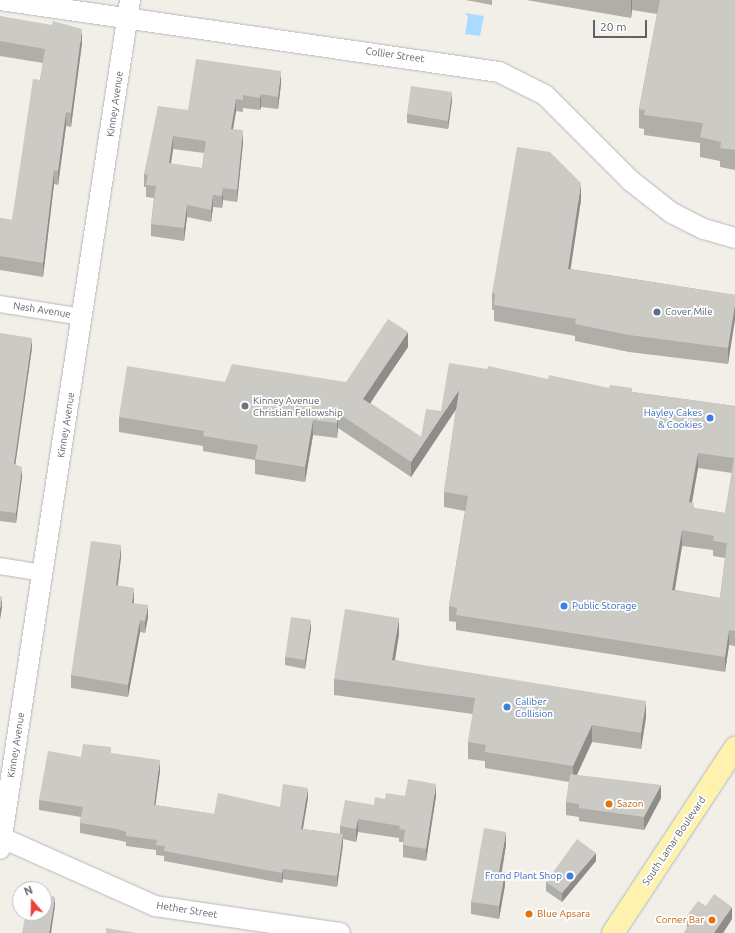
<!DOCTYPE html>
<html>
<head>
<meta charset="utf-8">
<style>
	body { margin:0 }
	#map { position:relative; width:735px; height:933px; overflow:hidden; background:#f1efe8; font-family:Ubuntu,sans-serif }
	div>[style] { position:absolute }
	.water>* { inset:0; background:#aadaff }
	.roads { filter:drop-shadow(0 0 1px #b5b8bc) drop-shadow(0 0 1px #b5b8bc) }
	.minor>* { height:16px; margin:-8px; padding:0 8px; transform-origin:8px; border-radius:8px; background:#fff }
	.tertiary>* { height:20px; margin:-10px; padding:0 10px; transform-origin:10px; border-radius:10px; background:#fff }
	.primary>* { height:22px; margin:-11px; padding:0 11px; transform-origin:11px; border-radius:11px; background:#fff2af }
	.wall>* { inset:0; background:#afaea9 }
	.shaded-wall>* { inset:0; background:#8f8d8a }
	.building>* { inset:0; background:#cccac5 }
	.dots>* { width:11px; height:11px; translate:-50% -50%; box-sizing:border-box; border:2px solid #fff; border-radius:50% }
	span { translate:-50% -50%; white-space:nowrap; text-align:center; line-height:1.15; -webkit-text-stroke:3.5px #fff; paint-order:stroke }
	.street-label { font-size:10px; color:#5f6368 }
	.service-label { font-size:10px; color:#4e5e75 }
	.left { translate:0 -50%; text-align:left }
	.worship-label { font-size:10px; color:#5b616d }
	.shop-label { font-size:10px; color:#366cbe }
	.right { translate:-100% -50%; text-align:right }
	.food-label { font-size:10px; color:#c56008 }
	.north { position:absolute; left:12px; top:881px; width:40px; height:40px; box-sizing:border-box; background:#fff; border:1px solid #bfc1c3; border-radius:50%; rotate:340deg; font-size:11px; font-weight:700; line-height:16px; text-align:center; color:#5f6368 }
	.north::after { content:''; display:block; margin:auto; width:14px; height:18px; background:#ea4335; clip-path:polygon(50% 0,100% 100%,50% 72%,0 100%) }
	.scale { position:absolute; left:593px; top:20px; width:54px; height:18px; box-sizing:border-box; border:2px solid #5f6368; border-top:0; padding-left:5px; font-size:12px; line-height:14px; white-space:nowrap; color:#5f6368; -webkit-text-stroke:3px #fff; paint-order:stroke }
</style>
</head>
<body>
<div id="map">
	<div class="water">
		<div style="clip-path:polygon(465px 13px,484px 16px,480px 36px,465px 34px,468px 17px)"></div>
	</div>
	<div class="roads">
		<div class="minor">
			<div style="left:0;top:304px;width:84px;rotate:8.9deg"></div>
			<div style="left:0;top:566px;width:44px;rotate:9.2deg"></div>
		</div>
		<div class="tertiary">
			<div style="left:0;top:0;width:504px;rotate:8.21deg"></div>
			<div style="left:499px;top:72px;width:51px;rotate:26.6deg"></div>
			<div style="left:545px;top:95px;width:122px;rotate:45deg"></div>
			<div style="left:631px;top:181px;width:52px;rotate:38deg"></div>
			<div style="left:672px;top:213px;width:36px;rotate:27deg"></div>
			<div style="left:704px;top:229px;width:32px;rotate:16deg"></div>
			<div style="left:0;top:837px;width:170px;rotate:24deg"></div>
			<div style="left:155px;top:906px;width:187px;rotate:8.3deg"></div>
			<div style="left:0;top:849px;width:859px;rotate:-81.29deg"></div>
		</div>
		<div class="primary">
			<div style="left:613px;top:933px;width:222px;rotate:-56.6deg"></div>
		</div>
	</div>
	<div class="wall">
		<div style="clip-path:polygon(466px 0,492px 0,492px 5px)"></div>
		<div style="clip-path:polygon(526px 0,735px 0,735px 170px,720px 167px,720px 161px,700px 157px,700px 143px,644px 135px,644px 129px,639px 128px,639px 109px,657px 14px,632px 10px,631px 18px)"></div>
		<div style="clip-path:polygon(0 16px,82px 43px,71px 127px,66px 126px,58px 185px,54px 184px,43px 277px,0 270px,0 218px,12px 220px,40px 80px,43px 63px,0 56px)"></div>
		<div style="clip-path:polygon(evenodd,281px 84px,278px 109px,261px 107px,260px 110px,243px 108px,243px 112px,236px 111px,233px 129px,243px 143px,237px 202px,223px 200px,222px 208px,213px 207px,211px 222px,187px 217px,184px 241px,151px 236px,151px 224px,154px 198px,146px 197px,146px 187px,144px 187px,144px 174px,188px 110px,281px 84px,173px 149px,204px 153px,202px 168px,171px 164px,173px 149px)"></div>
		<div style="clip-path:polygon(452px 101px,448px 129px,407px 123px,407px 114px)"></div>
		<div style="clip-path:polygon(581px 200px,570px 269px,735px 295px,728px 364px,629px 352px,575px 341px,575px 336px,494px 321px,494px 310px,492px 310px,492px 293px)"></div>
		<div style="clip-path:polygon(0 333px,32px 348px,15px 465px,22px 477px,16px 523px,0 521px)"></div>
		<div style="clip-path:polygon(evenodd,408px 347px,370px 403px,421px 437px,441px 411px,548px 379px,632px 392px,735px 406px,735px 646px,729px 645px,725px 672px,456px 630px,456px 622px,449px 621px,449px 606px,465px 511px,444px 507px,444px 492px,456px 409px,411px 477px,338px 428px,337px 438px,313px 435px,305px 482px,255px 474px,255px 460px,203px 451px,203px 446px,119px 432px,119px 417px,225px 382px,346px 382px,408px 347px,698px 468px,732px 473px,725px 513px,694px 508px,692px 503px,698px 468px,408px 347px,682px 546px,713px 550px,713px 556px,725px 558px,720px 598px,675px 590px,682px 546px)"></div>
		<div style="clip-path:polygon(121px 557px,118px 585px,134px 600px,134px 603px,148px 617px,145px 633px,140px 632px,128px 697px,71px 688px,71px 675px)"></div>
		<div style="clip-path:polygon(311px 629px,305px 669px,285px 665px,285px 657px)"></div>
		<div style="clip-path:polygon(399px 634px,395px 660px,646px 717px,641px 749px,592px 742px,577px 775px,661px 798px,644px 830px,579px 821px,579px 817px,566px 815px,566px 802px,569px 782px,485px 768px,485px 761px,468px 759px,468px 742px,473px 714px,334px 695px,334px 679px)"></div>
		<div style="clip-path:polygon(111px 754px,160px 771px,155px 805px,214px 814px,280px 807px,308px 798px,303px 829px,340px 834px,340px 826px,385px 799px,405px 796px,436px 796px,426px 861px,403px 857px,403px 842px,399px 842px,399px 838px,358px 832px,356px 842px,343px 839px,343px 844px,337px 887px,283px 879px,282px 883px,164px 861px,164px 856px,156px 855px,156px 850px,126px 846px,126px 842px,117px 840px,80px 833px,80px 823px,81px 817px,39px 810px,39px 800px)"></div>
		<div style="clip-path:polygon(506px 845px,502px 872px,505px 885px,499px 919px,471px 914px,471px 902px)"></div>
		<div style="clip-path:polygon(596px 861px,562px 902px,546px 891px,546px 882px)"></div>
		<div style="clip-path:polygon(706px 906px,732px 919px,723px 933px,684px 933px,687px 928px,687px 916px)"></div>
	</div>
	<div class="shaded-wall">
		<div style="clip-path:polygon(631px 0,632px 0,632px 10px,631px 18px)"></div>
		<div style="clip-path:polygon(82px 29px,82px 43px,71px 127px,71px 113px)"></div>
		<div style="clip-path:polygon(281px 71px,281px 84px,278px 109px,278px 97px)"></div>
		<div style="clip-path:polygon(452px 92px,452px 101px,448px 129px,448px 121px)"></div>
		<div style="clip-path:polygon(261px 94px,261px 107px,260px 110px,260px 98px)"></div>
		<div style="clip-path:polygon(236px 99px,236px 111px,231px 141px,231px 129px)"></div>
		<div style="clip-path:polygon(66px 112px,66px 126px,58px 185px,58px 171px)"></div>
		<div style="clip-path:polygon(243px 130px,243px 143px,237px 202px,237px 190px)"></div>
		<div style="clip-path:polygon(173px 136px,173px 149px,169px 176px,169px 163px)"></div>
		<div style="clip-path:polygon(54px 170px,54px 184px,43px 277px,43px 263px)"></div>
		<div style="clip-path:polygon(581px 183px,581px 200px,568px 286px,568px 269px)"></div>
		<div style="clip-path:polygon(223px 188px,223px 200px,222px 208px,222px 196px)"></div>
		<div style="clip-path:polygon(213px 195px,213px 207px,211px 222px,211px 210px)"></div>
		<div style="clip-path:polygon(187px 205px,187px 217px,184px 241px,184px 228px)"></div>
		<div style="clip-path:polygon(735px 303px,735px 320px,728px 364px,728px 348px)"></div>
		<div style="clip-path:polygon(408px 332px,408px 347px,363px 414px,363px 399px)"></div>
		<div style="clip-path:polygon(32px 338px,32px 348px,14px 474px,14px 464px)"></div>
		<div style="clip-path:polygon(459px 390px,459px 405px,411px 477px,411px 462px)"></div>
		<div style="clip-path:polygon(338px 413px,338px 428px,337px 438px,337px 423px)"></div>
		<div style="clip-path:polygon(313px 420px,313px 435px,305px 482px,305px 467px)"></div>
		<div style="clip-path:polygon(698px 453px,698px 468px,689px 517px,689px 502px)"></div>
		<div style="clip-path:polygon(22px 467px,22px 477px,16px 523px,16px 513px)"></div>
		<div style="clip-path:polygon(682px 530px,682px 546px,672px 605px,672px 590px)"></div>
		<div style="clip-path:polygon(121px 545px,121px 557px,116px 597px,116px 585px)"></div>
		<div style="clip-path:polygon(134px 588px,134px 600px,132px 615px,132px 603px)"></div>
		<div style="clip-path:polygon(2px 597px,2px 608px,0 620px,0 609px)"></div>
		<div style="clip-path:polygon(148px 605px,148px 617px,145px 633px,145px 621px)"></div>
		<div style="clip-path:polygon(399px 618px,399px 634px,392px 677px,392px 660px)"></div>
		<div style="clip-path:polygon(140px 620px,140px 632px,128px 697px,128px 685px)"></div>
		<div style="clip-path:polygon(311px 620px,311px 629px,305px 669px,305px 660px)"></div>
		<div style="clip-path:polygon(729px 630px,729px 645px,725px 672px,725px 657px)"></div>
		<div style="clip-path:polygon(646px 701px,646px 717px,641px 749px,641px 733px)"></div>
		<div style="clip-path:polygon(592px 725px,592px 742px,573px 783px,573px 766px)"></div>
		<div style="clip-path:polygon(160px 760px,160px 771px,154px 816px,154px 805px)"></div>
		<div style="clip-path:polygon(436px 784px,436px 796px,426px 861px,426px 849px)"></div>
		<div style="clip-path:polygon(661px 785px,661px 798px,644px 830px,644px 817px)"></div>
		<div style="clip-path:polygon(308px 788px,308px 798px,301px 839px,301px 829px)"></div>
		<div style="clip-path:polygon(358px 819px,358px 832px,356px 842px,356px 829px)"></div>
		<div style="clip-path:polygon(506px 832px,506px 845px,499px 885px,499px 872px)"></div>
		<div style="clip-path:polygon(343px 834px,343px 844px,337px 887px,337px 876px)"></div>
		<div style="clip-path:polygon(596px 853px,596px 861px,562px 902px,562px 893px)"></div>
		<div style="clip-path:polygon(283px 869px,283px 879px,282px 883px,282px 873px)"></div>
		<div style="clip-path:polygon(505px 872px,505px 885px,499px 919px,499px 906px)"></div>
		<div style="clip-path:polygon(55px 897px,55px 906px,51px 933px,49px 933px)"></div>
		<div style="clip-path:polygon(732px 907px,732px 919px,723px 933px,714px 933px)"></div>
	</div>
	<div class="building">
		<div style="clip-path:polygon(660px 0,735px 0,735px 150px,720px 148px,721px 142px,700px 137px,703px 123px,644px 115px,645px 110px,639px 109px)"></div>
		<div style="clip-path:polygon(0 16px,52px 25px,53px 21px,82px 29px,71px 113px,66px 112px,58px 171px,54px 170px,43px 263px,0 256px,0 218px,12px 220px,33px 79px,40px 80px,45px 49px,0 41px)"></div>
		<div style="clip-path:polygon(evenodd,196px 59px,281px 71px,278px 97px,261px 94px,260px 98px,243px 95px,243px 100px,236px 99px,231px 129px,243px 130px,237px 190px,223px 188px,222px 196px,213px 195px,211px 210px,187px 205px,184px 228px,151px 224px,156px 186px,146px 185px,148px 175px,144px 174px,158px 106px,188px 110px,196px 59px,173px 136px,206px 141px,202px 168px,169px 163px,173px 136px)"></div>
		<div style="clip-path:polygon(411px 86px,452px 92px,448px 121px,407px 114px)"></div>
		<div style="clip-path:polygon(517px 147px,550px 152px,581px 183px,568px 269px,735px 295px,735px 303px,728px 348px,629px 335px,575px 324px,576px 319px,494px 305px,495px 294px,492px 293px)"></div>
		<div style="clip-path:polygon(evenodd,388px 319px,408px 332px,363px 399px,421px 437px,426px 409px,441px 411px,449px 363px,487px 369px,488px 366px,548px 379px,549px 375px,609px 388px,610px 385px,632px 388px,632px 392px,735px 406px,735px 631px,729px 630px,725px 657px,456px 615px,457px 608px,449px 606px,468px 496px,444px 492px,459px 390px,411px 462px,338px 413px,337px 423px,313px 420px,305px 467px,255px 459px,258px 445px,203px 436px,204px 431px,119px 417px,127px 366px,225px 382px,232px 364px,346px 382px,388px 319px,698px 453px,734px 458px,725px 513px,693px 508px,694px 503px,689px 502px,698px 453px,388px 319px,682px 530px,714px 536px,713px 541px,727px 543px,720px 598px,672px 590px,682px 530px)"></div>
		<div style="clip-path:polygon(0 333px,32px 338px,14px 464px,22px 467px,16px 513px,0 511px)"></div>
		<div style="clip-path:polygon(91px 541px,121px 545px,116px 585px,134px 588px,132px 603px,148px 605px,145px 621px,140px 620px,128px 685px,71px 675px)"></div>
		<div style="clip-path:polygon(0 596px,2px 597px,0 609px)"></div>
		<div style="clip-path:polygon(345px 609px,399px 618px,392px 660px,646px 701px,641px 733px,592px 725px,573px 766px,485px 752px,486px 745px,468px 742px,475px 698px,334px 679px)"></div>
		<div style="clip-path:polygon(291px 617px,311px 620px,305px 660px,285px 657px)"></div>
		<div style="clip-path:polygon(83px 744px,111px 747px,111px 753px,160px 760px,154px 805px,214px 814px,218px 793px,280px 807px,283px 784px,308px 788px,301px 829px,343px 834px,337px 876px,283px 869px,282px 873px,164px 851px,165px 846px,156px 845px,157px 840px,126px 836px,126px 832px,117px 829px,80px 823px,83px 807px,39px 800px,48px 751px,81px 757px)"></div>
		<div style="clip-path:polygon(570px 774px,661px 785px,644px 817px,579px 808px,579px 804px,566px 802px)"></div>
		<div style="clip-path:polygon(408px 779px,436px 784px,426px 849px,403px 845px,405px 830px,399px 829px,400px 826px,358px 819px,356px 829px,340px 826px,345px 800px,374px 805px,375px 797px,385px 799px,386px 793px,405px 796px)"></div>
		<div style="clip-path:polygon(484px 828px,506px 832px,499px 872px,505px 872px,499px 906px,471px 902px)"></div>
		<div style="clip-path:polygon(577px 839px,596px 853px,562px 893px,546px 882px)"></div>
		<div style="clip-path:polygon(44px 894px,55px 897px,49px 933px,22px 933px,26px 913px,44px 913px)"></div>
		<div style="clip-path:polygon(714px 894px,732px 907px,714px 933px,684px 933px,692px 920px,687px 916px,698px 901px,706px 906px)"></div>
		<div style="clip-path:polygon(106px 928px,136px 933px,106px 933px)"></div>
	</div>
	<div class="dots">
		<div style="left:657px;top:312px;background:#5c6f8a"></div>
		<div style="left:245px;top:406px;background:#6b7280"></div>
		<div style="left:710px;top:418px;background:#3f7fe0"></div>
		<div style="left:564px;top:606px;background:#3f7fe0"></div>
		<div style="left:507px;top:707px;background:#3f7fe0"></div>
		<div style="left:609px;top:804px;background:#e8710a"></div>
		<div style="left:570px;top:876px;background:#3f7fe0"></div>
		<div style="left:529px;top:914px;background:#e8710a"></div>
		<div style="left:712px;top:920px;background:#e8710a"></div>
	</div>
	<div class="street-label">
		<span style="left:395px;top:55px;rotate:8deg">Collier Street</span>
		<span style="left:115px;top:104px;rotate:-82deg">Kinney Avenue</span>
		<span style="left:42px;top:310px;rotate:9deg">Nash Avenue</span>
		<span style="left:66px;top:425px;rotate:-81deg">Kinney Avenue</span>
		<span style="left:16px;top:745px;rotate:-81deg">Kinney Avenue</span>
		<span style="left:674px;top:841px;rotate:-56deg">South Lamar Boulevard</span>
		<span style="left:187px;top:910px;rotate:9deg">Hether Street</span>
	</div>
	<div class="service-label">
		<span class="left" style="left:665px;top:312px">Cover Mile</span>
	</div>
	<div class="worship-label">
		<span class="left" style="left:253px;top:406px">Kinney Avenue<br>Christian Fellowship</span>
	</div>
	<div class="shop-label">
		<span class="right" style="left:702px;top:418px">Hayley Cakes<br>&amp; Cookies</span>
		<span class="left" style="left:572px;top:606px">Public Storage</span>
		<span class="left" style="left:515px;top:707px">Caliber<br>Collision</span>
		<span class="right" style="left:562px;top:876px">Frond Plant Shop</span>
	</div>
	<div class="food-label">
		<span class="left" style="left:617px;top:804px">Sazon</span>
		<span class="left" style="left:537px;top:914px">Blue Apsara</span>
		<span class="right" style="left:704px;top:920px">Corner Bar</span>
	</div>
	<div class="north">N</div>
	<div class="scale">20 m</div>
</div>
</body>
</html>
